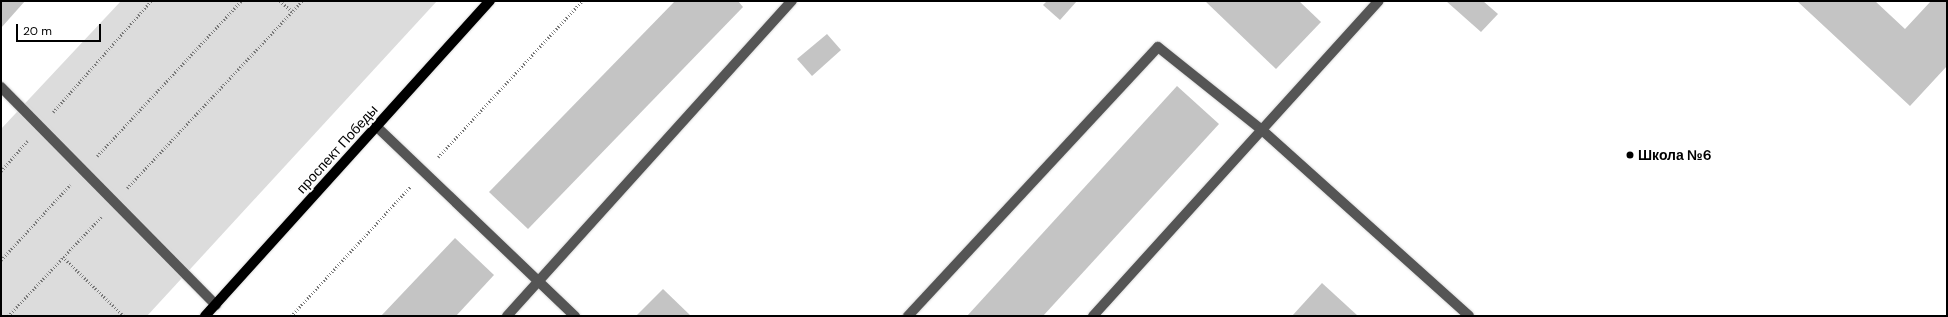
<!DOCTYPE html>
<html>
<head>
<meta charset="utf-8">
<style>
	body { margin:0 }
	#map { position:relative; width:1948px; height:317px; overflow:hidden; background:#fff; font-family:"DM Sans",sans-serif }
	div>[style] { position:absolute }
	.green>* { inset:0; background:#dcdcdc }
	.building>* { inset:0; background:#c4c4c4 }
	.path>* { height:2.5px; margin-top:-1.25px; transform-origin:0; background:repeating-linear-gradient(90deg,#777 0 1px,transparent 0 3px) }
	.roads { filter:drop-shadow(0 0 1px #dbdbdb) drop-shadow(0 0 1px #dbdbdb) }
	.minor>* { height:10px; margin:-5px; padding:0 5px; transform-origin:5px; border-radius:5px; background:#555 }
	.major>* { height:10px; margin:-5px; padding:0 5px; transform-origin:5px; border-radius:5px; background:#000 }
	.dots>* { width:11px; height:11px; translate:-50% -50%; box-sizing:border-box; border:2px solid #fff; border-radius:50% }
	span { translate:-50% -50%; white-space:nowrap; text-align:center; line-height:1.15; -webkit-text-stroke:3.5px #fff; paint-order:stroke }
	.street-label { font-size:14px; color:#000 }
	.poi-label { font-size:14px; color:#000; font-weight:700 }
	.left { translate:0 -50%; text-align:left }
	.frame { position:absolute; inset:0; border:2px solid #000; pointer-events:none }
	.scale { position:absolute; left:16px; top:24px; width:85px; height:18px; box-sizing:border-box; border:2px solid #000; border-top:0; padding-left:5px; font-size:12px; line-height:14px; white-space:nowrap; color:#000; -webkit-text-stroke:3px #fff; paint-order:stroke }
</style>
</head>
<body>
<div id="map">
	<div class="green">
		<div style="clip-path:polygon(121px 1px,437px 1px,147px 316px,1px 316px,1px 129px)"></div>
	</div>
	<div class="building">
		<div style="clip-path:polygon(1px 1px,25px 1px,1px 28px)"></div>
		<div style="clip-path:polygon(675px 1px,738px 1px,743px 7px,528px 229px,489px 192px)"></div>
		<div style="clip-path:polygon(1047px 1px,1077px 1px,1060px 20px,1043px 5px)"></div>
		<div style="clip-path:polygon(1205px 1px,1299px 1px,1321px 22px,1276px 69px)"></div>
		<div style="clip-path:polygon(1446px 1px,1483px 1px,1498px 14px,1481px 32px)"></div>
		<div style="clip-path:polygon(1797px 1px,1875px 1px,1905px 29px,1931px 1px,1947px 1px,1947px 66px,1910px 106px)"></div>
		<div style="clip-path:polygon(827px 34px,841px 50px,812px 76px,797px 59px)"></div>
		<div style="clip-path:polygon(1177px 86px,1219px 124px,1043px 316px,967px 316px)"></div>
		<div style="clip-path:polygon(455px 238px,494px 275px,456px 316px,381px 316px)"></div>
		<div style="clip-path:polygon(1322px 283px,1358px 316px,1292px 316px)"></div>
		<div style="clip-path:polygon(663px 289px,691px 316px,636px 316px)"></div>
	</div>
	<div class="path">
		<div style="left:280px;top:1px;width:16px;rotate:40deg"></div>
		<div style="left:53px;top:112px;width:148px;rotate:-48.6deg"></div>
		<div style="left:97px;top:156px;width:212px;rotate:-47.1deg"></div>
		<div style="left:438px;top:157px;width:212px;rotate:-47.3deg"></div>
		<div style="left:1px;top:171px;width:40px;rotate:-49deg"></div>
		<div style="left:127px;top:188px;width:256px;rotate:-46.9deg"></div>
		<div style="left:63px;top:257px;width:85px;rotate:44deg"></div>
		<div style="left:1px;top:260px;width:102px;rotate:-47.4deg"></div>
		<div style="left:8px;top:316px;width:136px;rotate:-46.8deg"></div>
		<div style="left:291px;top:316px;width:176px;rotate:-47.3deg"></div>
	</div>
	<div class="roads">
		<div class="minor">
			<div style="left:1px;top:87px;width:306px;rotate:45.4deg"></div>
			<div style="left:377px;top:127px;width:274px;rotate:43.7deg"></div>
			<div style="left:507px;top:316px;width:425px;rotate:-47.9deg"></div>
			<div style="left:908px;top:316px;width:367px;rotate:-47.1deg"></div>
			<div style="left:1158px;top:47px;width:133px;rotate:38.6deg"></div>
			<div style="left:1262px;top:130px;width:278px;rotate:41.9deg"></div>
			<div style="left:1093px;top:316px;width:425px;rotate:-47.8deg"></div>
		</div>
		<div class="major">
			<div style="left:205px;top:316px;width:425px;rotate:-47.9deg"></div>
		</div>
	</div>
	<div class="dots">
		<div style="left:1630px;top:155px;background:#000"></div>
	</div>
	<div class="street-label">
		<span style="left:337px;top:149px;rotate:-48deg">проспект Победы</span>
	</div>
	<div class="poi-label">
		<span class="left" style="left:1638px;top:155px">Школа №6</span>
	</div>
	<div class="frame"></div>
	<div class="scale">20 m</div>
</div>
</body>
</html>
